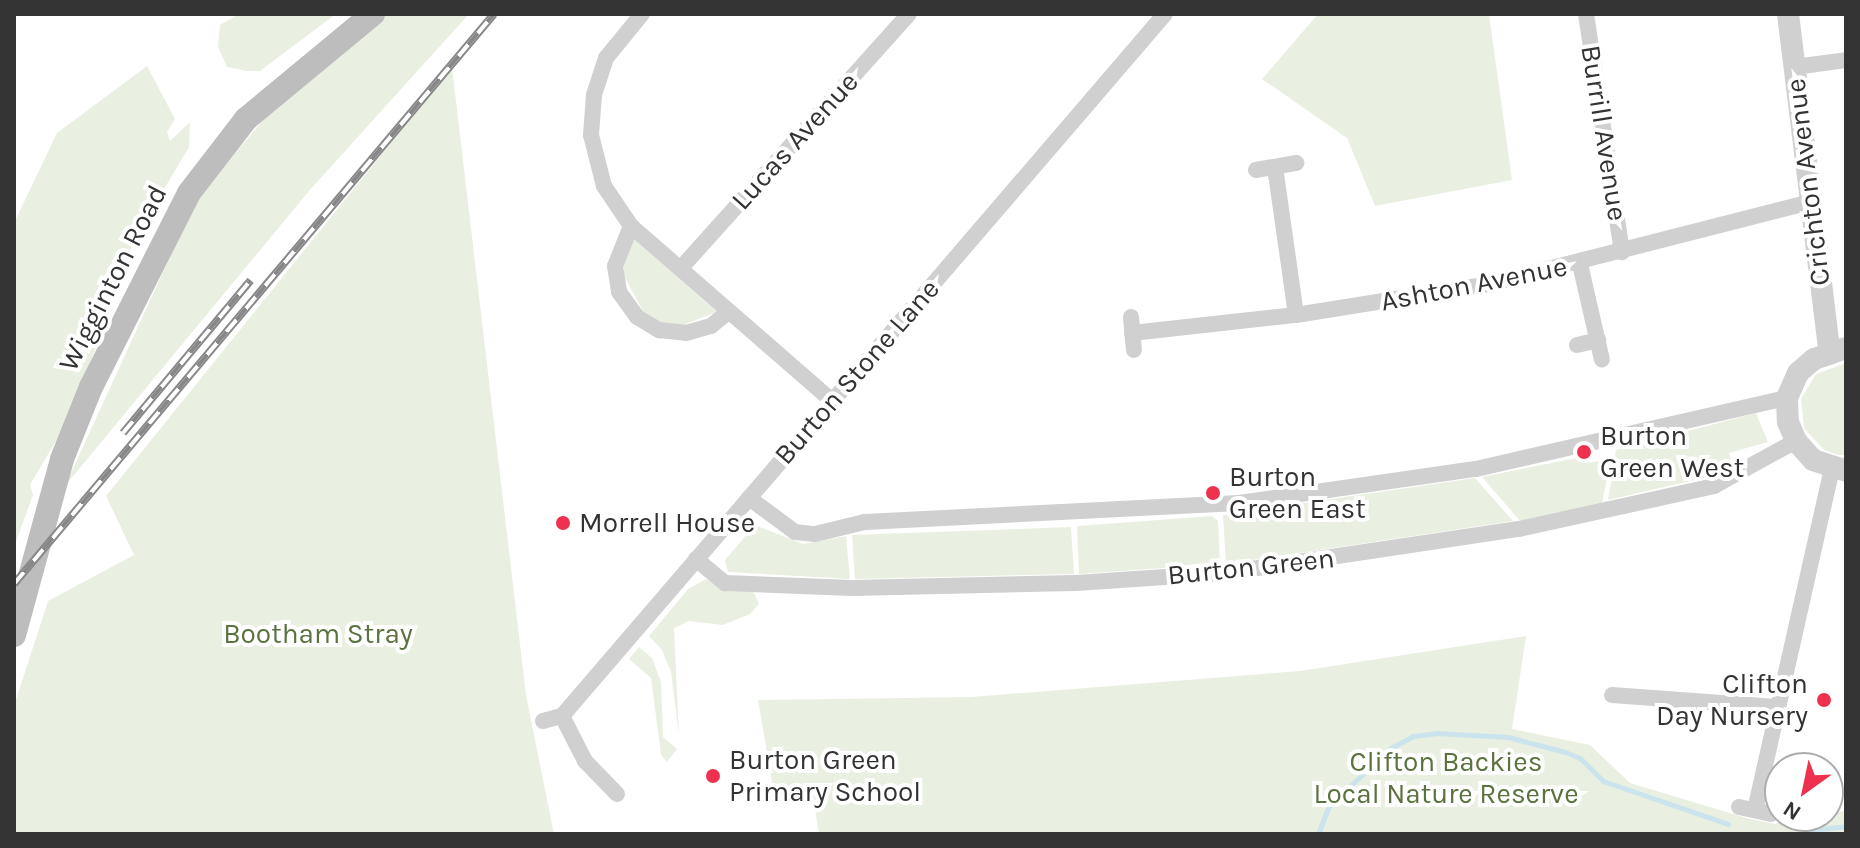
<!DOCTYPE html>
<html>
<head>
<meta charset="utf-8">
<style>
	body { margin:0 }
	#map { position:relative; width:1860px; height:848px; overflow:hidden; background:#fff; font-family:Karla,sans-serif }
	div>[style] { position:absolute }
	.green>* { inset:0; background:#eaf0e1 }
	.stream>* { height:5px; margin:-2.5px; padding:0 2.5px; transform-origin:2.5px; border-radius:2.5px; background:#cbe3ed }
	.minor>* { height:16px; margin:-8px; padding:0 8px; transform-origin:8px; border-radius:8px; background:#d0d0d0 }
	.tertiary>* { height:22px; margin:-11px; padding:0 11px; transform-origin:11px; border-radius:11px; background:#d0d0d0 }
	.secondary>* { height:24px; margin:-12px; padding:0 12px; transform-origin:12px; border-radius:12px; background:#bdbdbd }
	.rail>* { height:8px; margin-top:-4px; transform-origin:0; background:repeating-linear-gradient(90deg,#fff 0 15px,#888 0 30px); box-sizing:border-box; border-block:2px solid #888 }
	.dots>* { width:22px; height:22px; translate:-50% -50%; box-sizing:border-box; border:4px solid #fff; border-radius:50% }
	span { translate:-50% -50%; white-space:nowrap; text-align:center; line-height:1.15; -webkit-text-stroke:8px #fff; paint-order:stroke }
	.street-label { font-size:28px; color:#333 }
	.poi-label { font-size:28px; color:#333 }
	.left { translate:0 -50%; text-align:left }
	.right { translate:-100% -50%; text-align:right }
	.park-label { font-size:28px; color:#5a723d }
	.frame { position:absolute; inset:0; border:16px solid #333; pointer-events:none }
	.north { position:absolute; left:1764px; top:752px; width:80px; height:80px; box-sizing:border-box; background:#fff; border:2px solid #adadad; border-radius:50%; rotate:213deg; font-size:22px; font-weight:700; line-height:32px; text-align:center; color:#333 }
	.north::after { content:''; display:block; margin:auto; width:28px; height:36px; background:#ee314e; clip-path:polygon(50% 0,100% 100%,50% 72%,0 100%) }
</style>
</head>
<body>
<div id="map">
	<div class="green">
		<div style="clip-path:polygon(239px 14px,336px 14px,260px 71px,247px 71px,227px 67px,218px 47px,220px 25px)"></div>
		<div style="clip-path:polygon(385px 14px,469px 14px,309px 191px,65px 486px,196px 200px,268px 114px)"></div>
		<div style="clip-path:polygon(1318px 14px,1489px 14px,1512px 180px,1375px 206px,1347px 138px,1262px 79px)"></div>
		<div style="clip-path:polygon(147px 66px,175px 119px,167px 132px,170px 141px,190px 122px,189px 147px,132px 243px,122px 285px,60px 434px,30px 485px,33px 495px,14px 547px,14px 223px,57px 133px)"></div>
		<div style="clip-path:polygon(452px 67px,526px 695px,554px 834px,14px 834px,14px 706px,48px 601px,134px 555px,106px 496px)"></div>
		<div style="clip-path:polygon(634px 239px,717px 312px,680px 326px,666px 326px,645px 315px,624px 276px,624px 259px)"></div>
		<div style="clip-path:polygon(1846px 363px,1846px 455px,1838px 455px,1824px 450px,1804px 428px,1801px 399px,1816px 374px)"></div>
		<div style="clip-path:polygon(1756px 413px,1768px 442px,1729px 453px,1734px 471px,1608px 500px,1616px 450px)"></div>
		<div style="clip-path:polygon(1581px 457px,1583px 463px,1611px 460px,1602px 503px,1520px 521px,1482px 477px)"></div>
		<div style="clip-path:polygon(1475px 478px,1513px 521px,1226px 564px,1223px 515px)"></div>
		<div style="clip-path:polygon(1212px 516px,1218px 521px,1220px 564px,1079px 574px,1077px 526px)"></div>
		<div style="clip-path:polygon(755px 525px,803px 544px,846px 536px,850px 579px,728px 572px,725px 560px)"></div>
		<div style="clip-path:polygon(1071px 527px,1074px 574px,855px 579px,852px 535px)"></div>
		<div style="clip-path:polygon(706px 579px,730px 591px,753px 591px,759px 604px,750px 614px,723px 625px,689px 621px,674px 628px,679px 735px,671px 672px,662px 650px,649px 636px,688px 589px)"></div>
		<div style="clip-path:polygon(1526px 636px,1512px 729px,1590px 745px,1630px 783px,1750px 819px,1776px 824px,1785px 816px,1846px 811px,1846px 834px,819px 834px,812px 791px,775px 799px,758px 700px,971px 697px,1300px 671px)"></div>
		<div style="clip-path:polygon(639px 647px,652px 658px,661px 682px,663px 737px,677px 749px,667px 762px,661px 755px,651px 678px,629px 659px)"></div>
	</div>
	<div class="stream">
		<div style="left:1810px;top:830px;width:36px;rotate:-6deg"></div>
		<div style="left:1318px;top:834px;width:30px;rotate:-69deg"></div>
		<div style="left:1329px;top:806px;width:83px;rotate:-43.5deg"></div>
		<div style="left:1389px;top:749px;width:27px;rotate:-28deg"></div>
		<div style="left:1413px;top:736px;width:23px;rotate:-7deg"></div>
		<div style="left:1436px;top:733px;width:72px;rotate:3.2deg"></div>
		<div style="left:1508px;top:737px;width:59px;rotate:14.7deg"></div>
		<div style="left:1565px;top:752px;width:16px;rotate:22deg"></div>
		<div style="left:1580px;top:758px;width:33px;rotate:45deg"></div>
		<div style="left:1603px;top:781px;width:132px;rotate:19deg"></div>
	</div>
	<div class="minor">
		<div style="left:642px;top:14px;width:57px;rotate:129.3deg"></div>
		<div style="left:606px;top:58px;width:39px;rotate:108deg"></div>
		<div style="left:594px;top:95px;width:40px;rotate:94.3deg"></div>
		<div style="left:591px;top:135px;width:53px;rotate:75.7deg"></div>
		<div style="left:604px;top:186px;width:48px;rotate:56deg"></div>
		<div style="left:631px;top:226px;width:267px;rotate:41deg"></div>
		<div style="left:1586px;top:14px;width:241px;rotate:81.4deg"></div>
		<div style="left:1795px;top:67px;width:51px;rotate:-7.8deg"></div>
		<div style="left:1275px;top:167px;width:149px;rotate:81.9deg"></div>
		<div style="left:1256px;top:170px;width:41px;rotate:-9.9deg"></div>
		<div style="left:631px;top:226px;width:43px;rotate:111.8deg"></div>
		<div style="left:615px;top:266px;width:26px;rotate:81deg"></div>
		<div style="left:619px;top:292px;width:31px;rotate:54deg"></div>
		<div style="left:637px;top:317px;width:26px;rotate:31deg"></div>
		<div style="left:659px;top:330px;width:27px;rotate:6deg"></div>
		<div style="left:686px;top:333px;width:26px;rotate:-16deg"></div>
		<div style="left:711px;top:326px;width:22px;rotate:-39deg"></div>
		<div style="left:1580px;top:264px;width:98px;rotate:77.1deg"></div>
		<div style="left:681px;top:268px;width:341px;rotate:-48.1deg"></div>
		<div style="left:1131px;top:317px;width:33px;rotate:85deg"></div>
		<div style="left:1132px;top:333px;width:165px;rotate:-6.3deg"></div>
		<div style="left:1296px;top:315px;width:195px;rotate:-9.1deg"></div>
		<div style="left:1489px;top:284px;width:331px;rotate:-14.3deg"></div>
		<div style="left:1577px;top:345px;width:22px;rotate:-13deg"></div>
		<div style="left:749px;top:498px;width:57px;rotate:36.5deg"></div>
		<div style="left:795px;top:532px;width:20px;rotate:6deg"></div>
		<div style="left:815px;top:534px;width:51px;rotate:-13.5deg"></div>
		<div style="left:865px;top:522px;width:374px;rotate:-2.9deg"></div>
		<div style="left:1239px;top:503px;width:239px;rotate:-8.2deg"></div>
		<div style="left:1476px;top:469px;width:319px;rotate:-12.9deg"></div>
		<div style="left:696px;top:559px;width:38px;rotate:40deg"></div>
		<div style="left:725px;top:583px;width:127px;rotate:2.3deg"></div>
		<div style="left:852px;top:588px;width:224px;rotate:-1.3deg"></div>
		<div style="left:1076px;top:583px;width:148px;rotate:-3.9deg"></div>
		<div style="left:1224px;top:573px;width:298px;rotate:-8.5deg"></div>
		<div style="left:1519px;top:529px;width:200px;rotate:-12.4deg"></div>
		<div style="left:1714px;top:486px;width:94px;rotate:-28.8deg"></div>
		<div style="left:1612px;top:695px;width:165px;rotate:4.2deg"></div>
		<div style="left:562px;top:716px;width:51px;rotate:62.9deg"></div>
		<div style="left:585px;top:761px;width:46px;rotate:45.9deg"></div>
		<div style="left:543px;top:721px;width:20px;rotate:-15deg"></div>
		<div style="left:562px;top:716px;width:925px;rotate:-49.34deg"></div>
		<div style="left:1739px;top:807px;width:33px;rotate:12deg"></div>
		<div style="left:1755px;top:810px;width:350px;rotate:-77.3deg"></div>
	</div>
	<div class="tertiary">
		<div style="left:1788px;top:14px;width:338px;rotate:83deg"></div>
		<div style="left:1846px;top:348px;width:34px;rotate:161deg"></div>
		<div style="left:1814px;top:359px;width:21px;rotate:139deg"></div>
		<div style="left:1798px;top:373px;width:27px;rotate:114deg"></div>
		<div style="left:1787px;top:398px;width:24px;rotate:88deg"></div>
		<div style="left:1788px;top:422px;width:21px;rotate:67deg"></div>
		<div style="left:1796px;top:441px;width:25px;rotate:48deg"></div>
		<div style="left:1813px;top:460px;width:35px;rotate:18deg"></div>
	</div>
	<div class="secondary">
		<div style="left:14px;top:635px;width:182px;rotate:-74.7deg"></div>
		<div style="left:62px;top:459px;width:78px;rotate:-68.1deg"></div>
		<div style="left:91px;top:387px;width:217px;rotate:-63.2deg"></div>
		<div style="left:189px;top:193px;width:93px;rotate:-52.4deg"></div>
		<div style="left:246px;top:119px;width:165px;rotate:-39.6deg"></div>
	</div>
	<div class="rail">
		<div style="left:123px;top:433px;width:199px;rotate:-50.1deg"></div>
		<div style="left:14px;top:584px;width:745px;rotate:-49.9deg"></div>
	</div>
	<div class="dots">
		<div style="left:1584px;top:452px;background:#ee314e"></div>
		<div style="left:1213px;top:493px;background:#ee314e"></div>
		<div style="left:563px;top:523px;background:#ee314e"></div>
		<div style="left:1824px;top:700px;background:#ee314e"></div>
		<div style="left:713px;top:776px;background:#ee314e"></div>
	</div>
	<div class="street-label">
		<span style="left:1604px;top:133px;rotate:81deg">Burrill Avenue</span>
		<span style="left:795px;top:141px;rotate:-48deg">Lucas Avenue</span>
		<span style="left:1808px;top:182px;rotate:-97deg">Crichton Avenue</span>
		<span style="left:113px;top:278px;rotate:-63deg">Wigginton Road</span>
		<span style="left:1474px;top:284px;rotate:-11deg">Ashton Avenue</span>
		<span style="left:857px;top:372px;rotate:-49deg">Burton Stone Lane</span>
		<span style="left:1251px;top:567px;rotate:-6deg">Burton Green</span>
	</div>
	<div class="poi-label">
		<span class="left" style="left:1600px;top:452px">Burton<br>Green West</span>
		<span class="left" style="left:1229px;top:493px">Burton<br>Green East</span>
		<span class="left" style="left:579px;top:523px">Morrell House</span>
		<span class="right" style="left:1808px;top:700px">Clifton<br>Day Nursery</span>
		<span class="left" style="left:729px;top:776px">Burton Green<br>Primary School</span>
	</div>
	<div class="park-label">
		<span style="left:318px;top:634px">Bootham Stray</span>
		<span style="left:1446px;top:778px">Clifton Backies<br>Local Nature Reserve</span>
	</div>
	<div class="frame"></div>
	<div class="north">N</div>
</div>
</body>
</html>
